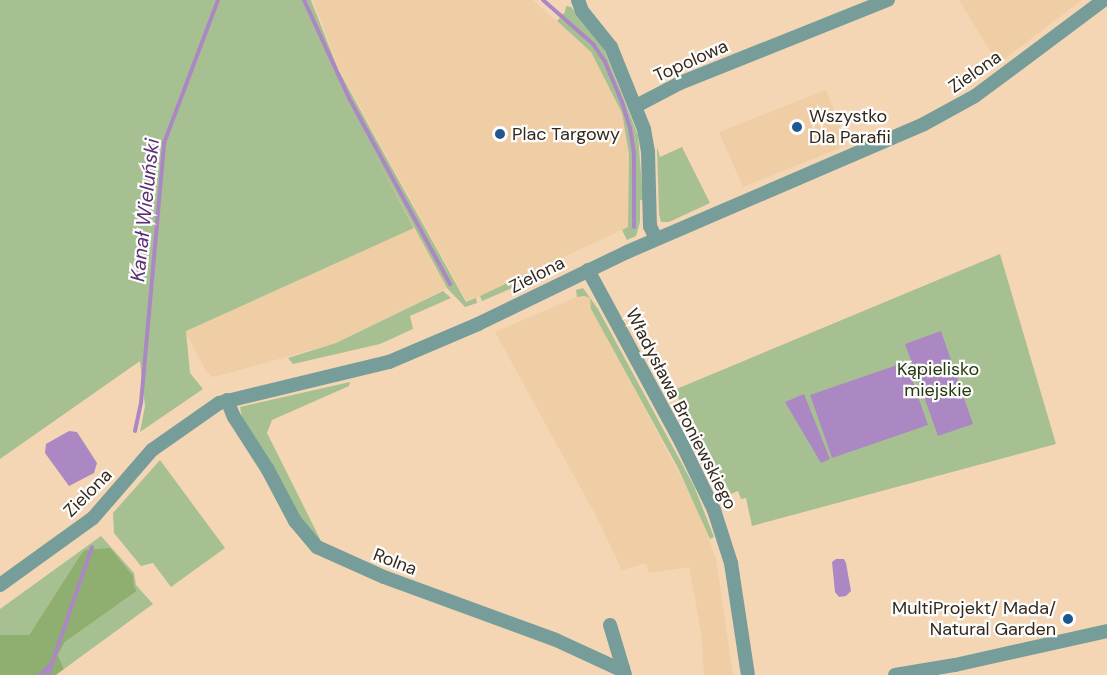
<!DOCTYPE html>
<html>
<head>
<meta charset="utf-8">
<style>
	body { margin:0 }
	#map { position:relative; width:1107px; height:675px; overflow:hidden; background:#f4d6b5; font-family:"DM Sans",sans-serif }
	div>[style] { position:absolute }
	.built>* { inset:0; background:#efcda5 }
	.green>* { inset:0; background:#a7c091 }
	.forest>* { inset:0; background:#8eaf70 }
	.water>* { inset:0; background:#ab88c4 }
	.stream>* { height:4px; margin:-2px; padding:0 2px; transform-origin:2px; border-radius:2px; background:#ab88c4 }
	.street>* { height:14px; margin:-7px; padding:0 7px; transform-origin:7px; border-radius:7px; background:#769d9a }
	.dots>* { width:16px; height:16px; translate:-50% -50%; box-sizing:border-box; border:3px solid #fdfdfd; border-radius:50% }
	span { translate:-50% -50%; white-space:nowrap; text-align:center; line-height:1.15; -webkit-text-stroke:4.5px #fdfdfd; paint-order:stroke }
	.street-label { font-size:18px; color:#33281b }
	.poi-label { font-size:18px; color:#33281b }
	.left { translate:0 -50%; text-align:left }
	.right { translate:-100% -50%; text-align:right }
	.park-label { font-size:18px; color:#253a0c }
	.water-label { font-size:20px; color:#5c2f78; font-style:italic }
</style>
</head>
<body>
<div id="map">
	<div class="built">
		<div style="clip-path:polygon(313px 0,533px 0,591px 52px,622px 113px,629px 154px,628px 227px,467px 302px,339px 69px)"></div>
		<div style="clip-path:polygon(959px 0,1082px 0,998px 64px)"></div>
		<div style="clip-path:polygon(826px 90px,847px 145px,743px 187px,719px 132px)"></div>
		<div style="clip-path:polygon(414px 228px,447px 288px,336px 343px,218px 376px,212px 377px,206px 371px,185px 331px)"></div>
		<div style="clip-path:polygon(579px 296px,590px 298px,592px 310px,698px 509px,716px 559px,733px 675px,704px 675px,701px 632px,689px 567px,649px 573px,646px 563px,622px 570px,595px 514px,495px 332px)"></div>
	</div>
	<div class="green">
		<div style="clip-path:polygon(0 0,311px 0,338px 69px,376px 139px,466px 302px,476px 298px,477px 303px,465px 307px,447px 288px,372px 149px,414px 228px,186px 331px,190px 373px,203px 389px,140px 432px,145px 406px,140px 361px,0 459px)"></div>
		<div style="clip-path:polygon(566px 6px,571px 7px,602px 44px,638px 135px,643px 200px,640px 200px,640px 222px,636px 236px,627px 240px,622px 230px,628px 227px,629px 154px,622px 113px,591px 52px,557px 21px,565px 12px)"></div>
		<div style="clip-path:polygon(657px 147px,660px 157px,682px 147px,710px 203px,669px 222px,661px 222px,659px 214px)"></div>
		<div style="clip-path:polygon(1000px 254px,1056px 444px,752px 526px,746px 498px,741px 499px,738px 491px,731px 494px,674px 390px)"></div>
		<div style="clip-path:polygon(537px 269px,538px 277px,482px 301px,480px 296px)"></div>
		<div style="clip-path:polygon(583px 288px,598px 309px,694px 486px,714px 537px,710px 539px,678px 468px,591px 309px,590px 298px,584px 296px,577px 297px,576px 290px)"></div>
		<div style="clip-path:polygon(443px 291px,451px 298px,410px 316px,413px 329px,380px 344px,293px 364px,288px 358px,336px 343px)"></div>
		<div style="clip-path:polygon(350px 382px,349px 386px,272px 420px,267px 433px,320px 539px,318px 540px,306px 527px,242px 419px,240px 407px)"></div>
		<div style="clip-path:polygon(160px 460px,225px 548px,171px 587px,153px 563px,141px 566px,114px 533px,113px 513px)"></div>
		<div style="clip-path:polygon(101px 536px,134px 573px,136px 585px,153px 604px,64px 669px,58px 655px,65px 642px,137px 591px,79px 557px,29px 635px,0 635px,0 609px)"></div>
	</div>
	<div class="forest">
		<div style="clip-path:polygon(110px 548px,133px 576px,134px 587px,137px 591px,65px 642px,58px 655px,64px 669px,56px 675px,0 675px,0 635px,29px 635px,79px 557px,85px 550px)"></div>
	</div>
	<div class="water">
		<div style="clip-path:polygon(941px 331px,973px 424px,938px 436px,905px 344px)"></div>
		<div style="clip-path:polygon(906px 362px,928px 425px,832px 458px,810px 395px)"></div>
		<div style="clip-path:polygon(804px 394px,830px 459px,821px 463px,785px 402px)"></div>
		<div style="clip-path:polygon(69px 431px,77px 432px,97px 463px,94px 473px,69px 486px,45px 453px,46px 444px)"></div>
		<div style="clip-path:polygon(836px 559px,844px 559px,846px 563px,851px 591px,846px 596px,839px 597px,835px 592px,832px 562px)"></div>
	</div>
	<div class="stream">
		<div style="left:304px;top:0;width:108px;rotate:65.3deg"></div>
		<div style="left:349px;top:98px;width:212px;rotate:61.5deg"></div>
		<div style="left:543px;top:0;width:67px;rotate:41.3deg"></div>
		<div style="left:593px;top:44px;width:22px;rotate:56deg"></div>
		<div style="left:605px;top:62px;width:43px;rotate:67deg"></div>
		<div style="left:622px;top:102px;width:27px;rotate:73deg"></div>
		<div style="left:630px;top:128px;width:25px;rotate:81deg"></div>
		<div style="left:634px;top:153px;width:74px;rotate:90deg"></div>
		<div style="left:135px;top:431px;width:29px;rotate:-78deg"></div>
		<div style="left:141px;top:403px;width:261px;rotate:-84.9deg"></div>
		<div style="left:164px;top:143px;width:153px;rotate:-69.3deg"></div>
		<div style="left:40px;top:675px;width:14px;rotate:-45deg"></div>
		<div style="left:48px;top:675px;width:135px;rotate:-71deg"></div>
	</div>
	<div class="street">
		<div style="left:578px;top:0;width:12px;rotate:70deg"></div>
		<div style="left:582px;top:11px;width:46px;rotate:51.1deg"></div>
		<div style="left:611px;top:47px;width:88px;rotate:68.1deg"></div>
		<div style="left:644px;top:129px;width:23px;rotate:80deg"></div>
		<div style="left:648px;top:152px;width:74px;rotate:88.5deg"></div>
		<div style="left:650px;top:226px;width:14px;rotate:65deg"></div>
		<div style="left:636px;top:106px;width:50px;rotate:-27.6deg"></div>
		<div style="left:680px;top:83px;width:224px;rotate:-21.8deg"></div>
		<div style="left:588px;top:270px;width:196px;rotate:61.6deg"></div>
		<div style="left:681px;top:442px;width:76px;rotate:64.1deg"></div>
		<div style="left:714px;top:510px;width:56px;rotate:72.2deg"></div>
		<div style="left:731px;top:563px;width:113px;rotate:81.4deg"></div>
		<div style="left:227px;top:400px;width:18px;rotate:68deg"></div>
		<div style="left:234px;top:417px;width:63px;rotate:57.3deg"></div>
		<div style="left:268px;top:470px;width:58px;rotate:62.1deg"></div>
		<div style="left:295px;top:521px;width:34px;rotate:50deg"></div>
		<div style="left:317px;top:547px;width:73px;rotate:24.1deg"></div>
		<div style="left:384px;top:577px;width:183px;rotate:20.1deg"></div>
		<div style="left:556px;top:640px;width:69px;rotate:24.7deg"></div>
		<div style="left:619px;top:669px;width:4px;rotate:-14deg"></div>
		<div style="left:0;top:585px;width:115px;rotate:-35.8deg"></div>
		<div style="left:93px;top:518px;width:90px;rotate:-49.1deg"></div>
		<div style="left:152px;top:450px;width:82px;rotate:-35deg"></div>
		<div style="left:219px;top:403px;width:175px;rotate:-13.6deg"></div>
		<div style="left:389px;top:362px;width:97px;rotate:-23.1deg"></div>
		<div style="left:478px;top:324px;width:165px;rotate:-25.8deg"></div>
		<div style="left:627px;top:252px;width:323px;rotate:-23.3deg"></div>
		<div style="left:924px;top:124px;width:58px;rotate:-28.8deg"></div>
		<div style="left:975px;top:96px;width:161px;rotate:-36.7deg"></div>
		<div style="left:610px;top:625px;width:52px;rotate:73.3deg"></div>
		<div style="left:895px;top:675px;width:61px;rotate:-9.5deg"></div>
		<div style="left:955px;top:665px;width:156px;rotate:-12.6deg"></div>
	</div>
	<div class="dots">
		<div style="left:797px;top:127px;background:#1f5890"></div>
		<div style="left:500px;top:134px;background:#1f5890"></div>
		<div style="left:1068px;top:619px;background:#1f5890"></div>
	</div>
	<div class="street-label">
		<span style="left:691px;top:61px;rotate:-24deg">Topolowa</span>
		<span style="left:975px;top:72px;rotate:-35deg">Zielona</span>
		<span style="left:537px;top:275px;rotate:-27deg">Zielona</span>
		<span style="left:681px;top:409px;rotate:63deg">Władysława Broniewskiego</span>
		<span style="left:88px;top:493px;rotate:-45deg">Zielona</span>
		<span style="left:395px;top:562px;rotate:21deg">Rolna</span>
	</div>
	<div class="poi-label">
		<span class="left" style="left:809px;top:127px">Wszystko<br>Dla Parafii</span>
		<span class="left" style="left:512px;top:134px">Plac Targowy</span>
		<span class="right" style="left:1056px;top:619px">MultiProjekt/ Mada/<br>Natural Garden</span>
	</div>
	<div class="park-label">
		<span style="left:938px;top:380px">Kąpielisko<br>miejskie</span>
	</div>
	<div class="water-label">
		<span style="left:145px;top:210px;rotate:-84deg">Kanał Wieluński</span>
	</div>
</div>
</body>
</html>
